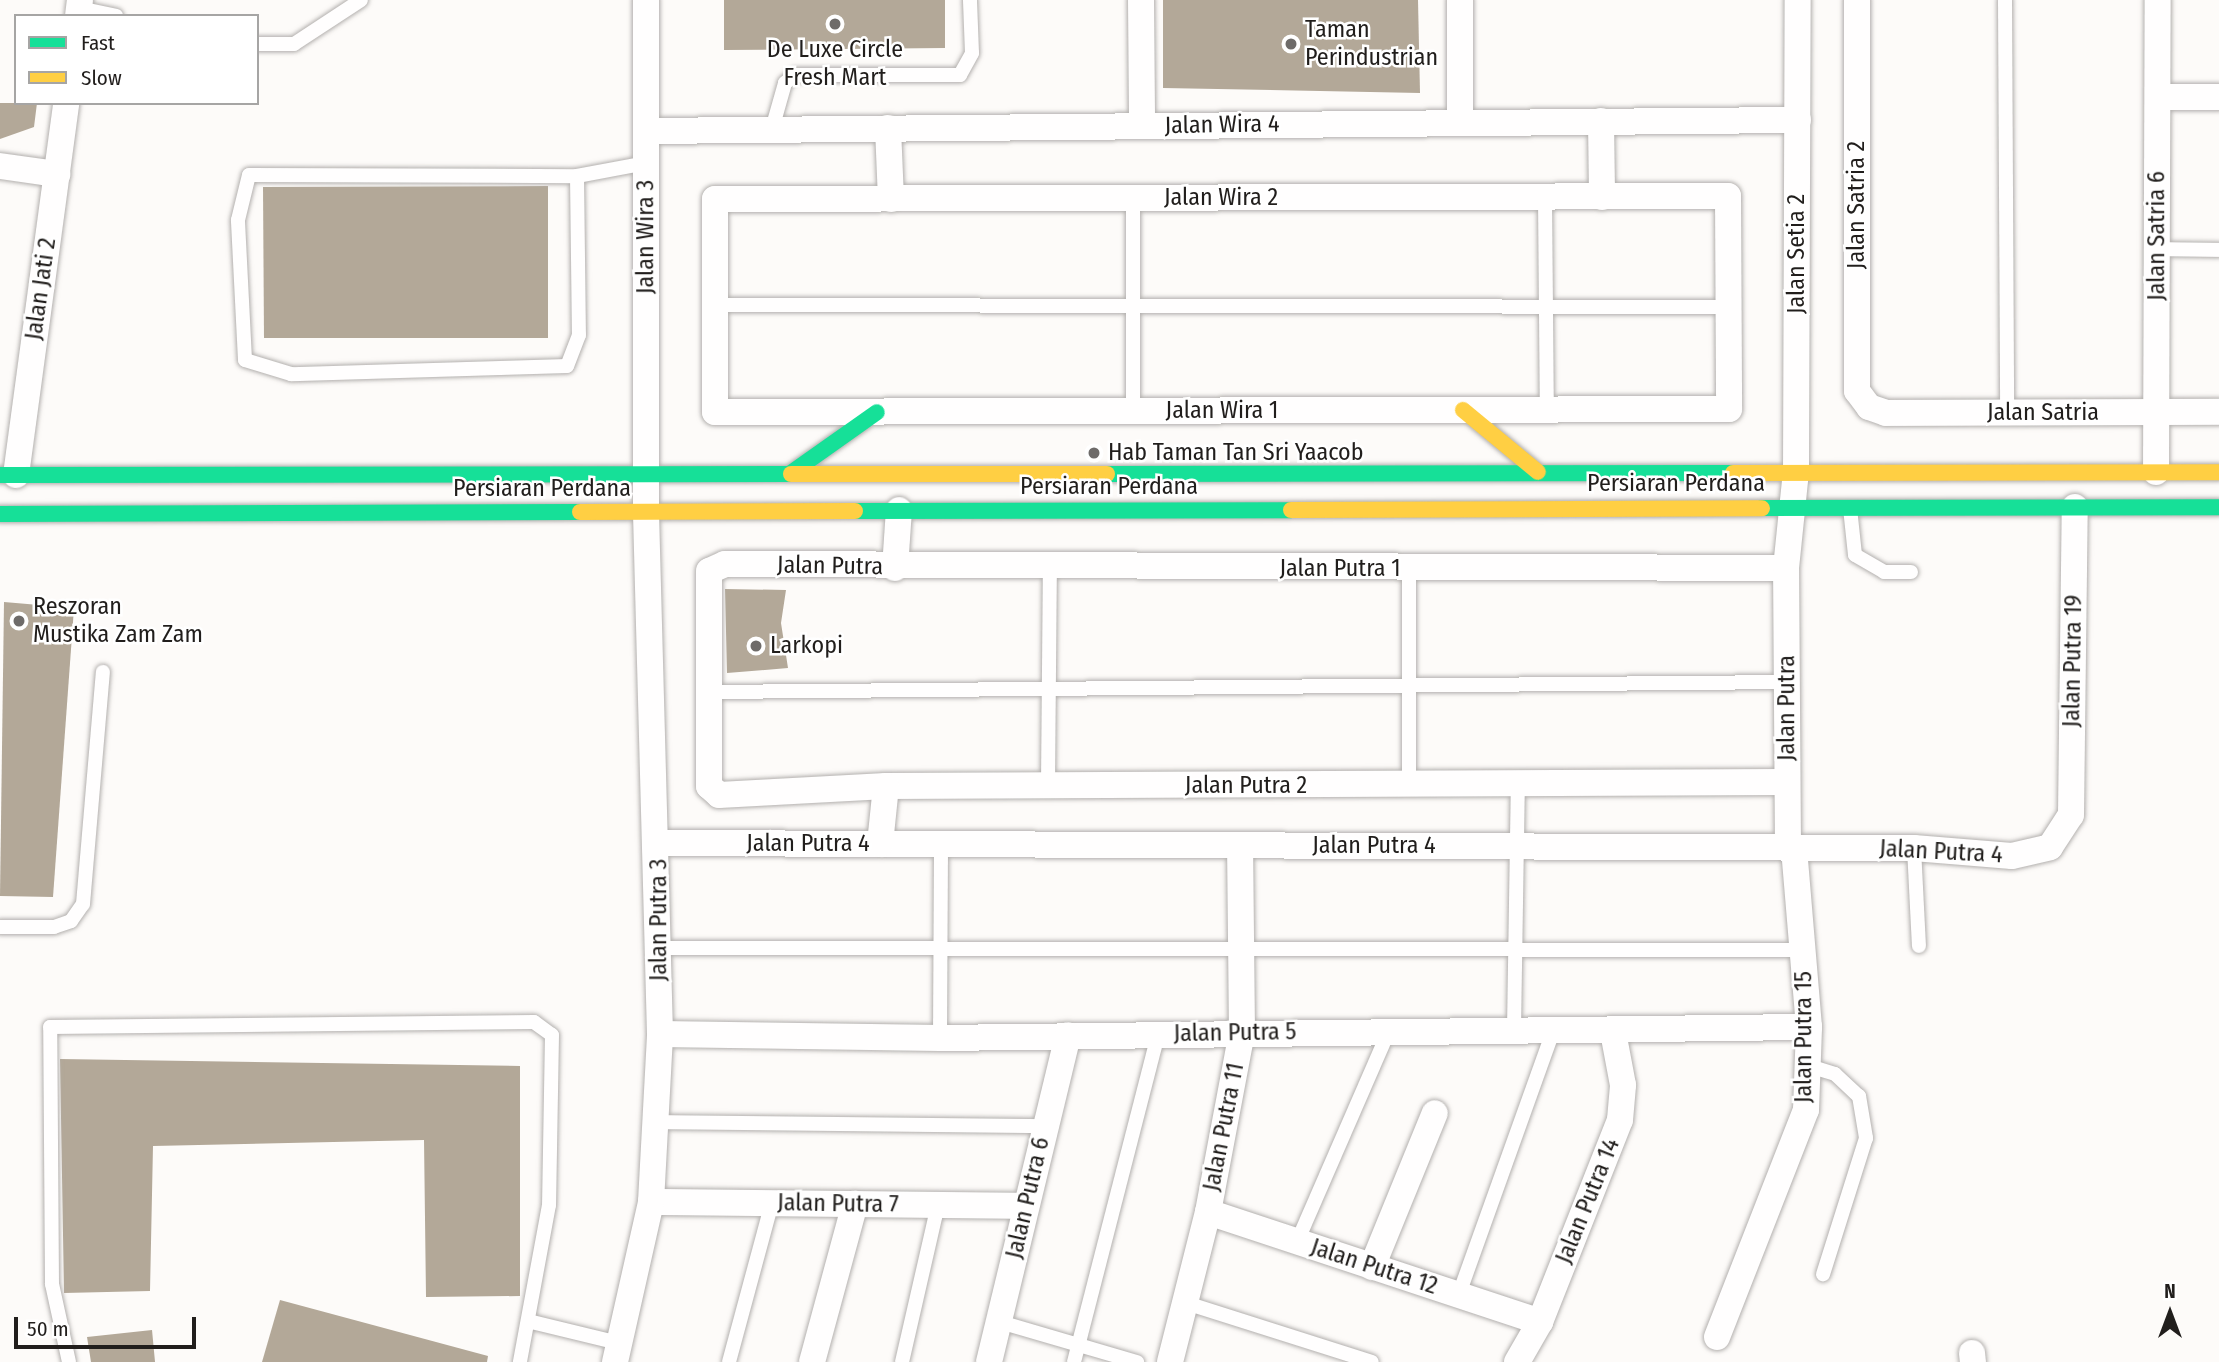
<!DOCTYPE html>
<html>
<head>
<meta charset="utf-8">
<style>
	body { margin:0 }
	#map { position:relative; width:2219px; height:1362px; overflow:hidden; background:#fdfbf9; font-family:"Fira Sans Condensed",sans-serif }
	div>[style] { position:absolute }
	.building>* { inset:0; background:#b3a898 }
	.roads { filter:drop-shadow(0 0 2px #b3b0ae) drop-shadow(0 0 2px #b3b0ae) }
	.lane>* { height:14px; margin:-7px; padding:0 7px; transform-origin:7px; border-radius:7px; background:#fffefe }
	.street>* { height:26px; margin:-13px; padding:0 13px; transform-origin:13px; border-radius:13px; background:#fffefe }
	.fast>* { height:16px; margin:-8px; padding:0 8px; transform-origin:8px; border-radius:8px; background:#16e098 }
	.slow>* { height:16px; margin:-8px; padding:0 8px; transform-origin:8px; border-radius:8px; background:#ffcf43 }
	.dots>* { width:19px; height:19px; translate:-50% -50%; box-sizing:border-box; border:4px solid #fff; border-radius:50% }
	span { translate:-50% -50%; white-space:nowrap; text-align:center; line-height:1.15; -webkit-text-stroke:5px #fff; paint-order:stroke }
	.poi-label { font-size:24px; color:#211e1c }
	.left { translate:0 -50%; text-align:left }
	.street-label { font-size:24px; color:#211e1c }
	.legend { position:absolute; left:14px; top:14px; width:245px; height:91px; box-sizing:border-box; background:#fff; border:2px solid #a6a5a4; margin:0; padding:9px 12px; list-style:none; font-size:21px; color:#211e1c }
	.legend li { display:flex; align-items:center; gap:14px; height:35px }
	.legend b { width:35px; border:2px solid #a6a5a4 }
	.north { position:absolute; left:2135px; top:1278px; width:70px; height:70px; -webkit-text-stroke:5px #fff; paint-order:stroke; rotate:0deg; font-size:19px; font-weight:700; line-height:28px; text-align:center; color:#211e1c }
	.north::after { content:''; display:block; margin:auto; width:24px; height:32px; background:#211e1c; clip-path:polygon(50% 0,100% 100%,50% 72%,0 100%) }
	.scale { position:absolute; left:14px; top:1317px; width:182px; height:32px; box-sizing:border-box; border:4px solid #211e1c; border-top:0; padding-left:9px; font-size:21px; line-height:24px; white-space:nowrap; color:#211e1c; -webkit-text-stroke:5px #fff; paint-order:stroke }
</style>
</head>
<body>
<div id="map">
	<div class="building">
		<div style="clip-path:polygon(724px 0,945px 0,945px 48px,724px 50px)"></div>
		<div style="clip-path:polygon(1163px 0,1418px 0,1420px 93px,1163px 88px)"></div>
		<div style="clip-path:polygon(0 103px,37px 103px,34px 127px,0 139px)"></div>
		<div style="clip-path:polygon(548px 186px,548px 338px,264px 338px,263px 187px)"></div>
		<div style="clip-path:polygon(725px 589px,786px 590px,781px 623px,788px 668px,727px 673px)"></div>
		<div style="clip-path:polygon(4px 602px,74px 608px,53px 897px,0 896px)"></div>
		<div style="clip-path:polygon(60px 1059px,520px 1066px,520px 1296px,426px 1297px,424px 1140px,153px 1146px,150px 1291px,64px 1293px)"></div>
		<div style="clip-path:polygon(280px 1300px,488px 1356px,487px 1362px,262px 1362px)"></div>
		<div style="clip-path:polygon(152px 1330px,155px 1362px,91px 1362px,87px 1337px)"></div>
	</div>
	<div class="roads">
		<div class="lane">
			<div style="left:2005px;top:0;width:413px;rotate:89.7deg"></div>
			<div style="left:79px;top:8px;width:38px;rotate:12deg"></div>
			<div style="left:257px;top:44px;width:37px"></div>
			<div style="left:294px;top:44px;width:80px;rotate:-33.3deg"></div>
			<div style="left:772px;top:129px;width:48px;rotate:-74.2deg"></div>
			<div style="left:785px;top:83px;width:13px;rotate:-39deg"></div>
			<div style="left:795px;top:75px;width:165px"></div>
			<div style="left:960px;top:75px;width:25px;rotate:-61deg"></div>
			<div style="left:972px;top:53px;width:53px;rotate:-92.2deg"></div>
			<div style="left:577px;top:176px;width:159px;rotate:89.3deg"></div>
			<div style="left:579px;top:335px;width:33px;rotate:111deg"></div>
			<div style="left:567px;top:366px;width:276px;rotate:178.3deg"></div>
			<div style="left:291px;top:374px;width:48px;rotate:-163.1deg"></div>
			<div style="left:245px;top:360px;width:140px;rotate:-92.9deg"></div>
			<div style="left:238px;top:220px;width:46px;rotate:-76.3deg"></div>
			<div style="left:249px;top:175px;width:328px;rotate:0.2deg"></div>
			<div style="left:577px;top:176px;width:70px;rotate:-10.7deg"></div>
			<div style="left:1545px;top:197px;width:213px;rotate:89.5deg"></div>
			<div style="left:2157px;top:249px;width:62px;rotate:0.9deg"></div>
			<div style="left:715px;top:305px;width:1014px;rotate:0.11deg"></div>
			<div style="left:1133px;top:411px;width:213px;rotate:-90deg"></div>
			<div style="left:1850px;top:508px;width:47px;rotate:83.9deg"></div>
			<div style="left:1855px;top:555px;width:34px;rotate:30deg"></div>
			<div style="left:1884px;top:572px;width:27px"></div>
			<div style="left:1409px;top:569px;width:218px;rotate:90deg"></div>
			<div style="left:709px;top:692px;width:1078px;rotate:-0.53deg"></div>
			<div style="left:1048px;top:784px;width:216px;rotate:-89.5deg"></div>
			<div style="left:1914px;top:848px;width:98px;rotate:87.1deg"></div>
			<div style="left:0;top:927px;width:54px"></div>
			<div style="left:54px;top:927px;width:18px;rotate:-19deg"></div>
			<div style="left:71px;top:921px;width:21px;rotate:-55deg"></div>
			<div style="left:83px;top:904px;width:233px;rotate:-85.1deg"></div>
			<div style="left:658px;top:948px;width:1146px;rotate:0.1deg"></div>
			<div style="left:1514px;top:1030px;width:244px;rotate:-89.1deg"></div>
			<div style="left:940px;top:1038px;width:193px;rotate:-89.7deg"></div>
			<div style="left:1809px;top:1066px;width:27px;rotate:17deg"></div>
			<div style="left:1835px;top:1074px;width:33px;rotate:43deg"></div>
			<div style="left:1859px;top:1096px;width:43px;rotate:80.5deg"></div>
			<div style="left:1866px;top:1138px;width:143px;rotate:107.5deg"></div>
			<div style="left:655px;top:1122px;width:390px;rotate:0.6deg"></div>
			<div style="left:1297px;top:1242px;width:231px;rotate:-66.5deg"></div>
			<div style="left:1459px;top:1294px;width:278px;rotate:-70.3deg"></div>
			<div style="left:1183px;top:1302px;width:198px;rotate:17.6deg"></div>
			<div style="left:532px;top:1322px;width:89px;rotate:13.6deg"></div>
			<div style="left:1000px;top:1322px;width:143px;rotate:16.3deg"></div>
			<div style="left:69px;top:1362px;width:80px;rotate:-102.3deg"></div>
			<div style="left:52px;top:1284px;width:257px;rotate:-90.4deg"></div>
			<div style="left:50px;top:1027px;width:484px;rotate:-0.6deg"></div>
			<div style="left:534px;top:1022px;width:22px;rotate:36deg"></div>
			<div style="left:552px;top:1035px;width:170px;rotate:91deg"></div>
			<div style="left:549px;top:1205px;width:160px;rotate:100.5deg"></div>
			<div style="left:729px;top:1362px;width:165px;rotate:-74.9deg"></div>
			<div style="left:902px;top:1362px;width:161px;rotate:-77.1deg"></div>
			<div style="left:1074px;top:1362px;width:339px;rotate:-75.6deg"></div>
		</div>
		<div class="street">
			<div style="left:1141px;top:0;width:126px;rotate:89.5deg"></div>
			<div style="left:1857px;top:0;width:391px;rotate:90deg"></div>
			<div style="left:1857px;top:391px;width:20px;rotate:53deg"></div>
			<div style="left:1869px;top:407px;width:18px;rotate:19deg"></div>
			<div style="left:1886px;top:413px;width:333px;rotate:-0.2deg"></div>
			<div style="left:78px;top:16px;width:16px;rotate:-83deg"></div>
			<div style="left:2158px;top:97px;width:61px"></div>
			<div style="left:1601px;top:121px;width:76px;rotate:89.2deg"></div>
			<div style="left:1460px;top:123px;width:123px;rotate:-90deg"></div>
			<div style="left:888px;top:128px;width:71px;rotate:87.6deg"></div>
			<div style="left:646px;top:131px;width:1152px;rotate:-0.55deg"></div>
			<div style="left:0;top:166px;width:58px;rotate:8deg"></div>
			<div style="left:1728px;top:196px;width:213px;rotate:89.7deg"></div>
			<div style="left:1729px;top:409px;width:1014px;rotate:179.83deg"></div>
			<div style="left:715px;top:412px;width:213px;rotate:-90deg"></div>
			<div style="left:715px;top:199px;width:1013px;rotate:-0.17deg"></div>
			<div style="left:2156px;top:472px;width:472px;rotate:-89.8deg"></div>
			<div style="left:16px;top:475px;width:375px;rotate:-82.3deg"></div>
			<div style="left:895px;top:568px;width:58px;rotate:-86.1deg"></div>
			<div style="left:1786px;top:568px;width:1061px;rotate:-179.78deg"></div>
			<div style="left:725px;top:564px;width:17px;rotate:156deg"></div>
			<div style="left:709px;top:571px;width:215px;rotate:90deg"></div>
			<div style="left:709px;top:786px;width:13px;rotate:42deg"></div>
			<div style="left:719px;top:795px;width:167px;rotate:-3.1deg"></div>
			<div style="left:886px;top:786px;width:901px;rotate:-0.25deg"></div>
			<div style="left:658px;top:843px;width:1256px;rotate:0.23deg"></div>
			<div style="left:1914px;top:848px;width:98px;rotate:4.7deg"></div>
			<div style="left:2012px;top:856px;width:39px;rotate:-13deg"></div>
			<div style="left:2050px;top:847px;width:38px;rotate:-57deg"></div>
			<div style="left:2071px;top:815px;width:308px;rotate:-89.3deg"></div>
			<div style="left:880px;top:844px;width:58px;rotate:-84.1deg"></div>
			<div style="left:1788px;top:848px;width:280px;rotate:-90.4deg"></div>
			<div style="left:1786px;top:568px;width:98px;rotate:-84.1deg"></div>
			<div style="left:1796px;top:471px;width:471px;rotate:-89.8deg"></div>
			<div style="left:660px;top:1034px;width:280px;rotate:0.8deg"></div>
			<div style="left:940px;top:1038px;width:869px;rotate:-0.73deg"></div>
			<div style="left:651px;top:1202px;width:374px;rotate:0.6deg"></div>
			<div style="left:1208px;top:1212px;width:350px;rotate:18.3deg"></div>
			<div style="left:1372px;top:1267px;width:166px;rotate:-67.8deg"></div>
			<div style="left:1717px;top:1337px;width:244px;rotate:-68.6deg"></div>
			<div style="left:1806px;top:1110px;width:83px;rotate:-87.9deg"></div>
			<div style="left:1809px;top:1027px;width:180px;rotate:-94.8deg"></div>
			<div style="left:1972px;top:1353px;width:9px;rotate:84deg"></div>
			<div style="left:615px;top:1362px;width:164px;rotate:-77.3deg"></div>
			<div style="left:651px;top:1202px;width:168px;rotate:-86.9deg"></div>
			<div style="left:660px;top:1034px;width:522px;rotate:-91.54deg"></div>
			<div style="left:646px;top:512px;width:512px;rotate:-90deg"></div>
			<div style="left:812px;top:1362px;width:164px;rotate:-74.8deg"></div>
			<div style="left:989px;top:1362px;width:336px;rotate:-76.4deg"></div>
			<div style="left:1170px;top:1362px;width:155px;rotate:-75.8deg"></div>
			<div style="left:1208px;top:1212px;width:183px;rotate:-79.3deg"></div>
			<div style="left:1242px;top:1032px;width:186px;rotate:-90.6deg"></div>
			<div style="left:1517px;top:1362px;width:46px;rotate:-60.1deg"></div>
			<div style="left:1540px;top:1322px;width:217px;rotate:-68.4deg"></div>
			<div style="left:1620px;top:1120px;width:35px;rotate:-85deg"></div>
			<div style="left:1623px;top:1085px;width:54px;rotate:-100.7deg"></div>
		</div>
		<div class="fast">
			<div style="left:791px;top:473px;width:105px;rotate:-35.3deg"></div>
			<div style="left:1107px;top:474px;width:626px;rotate:-0.09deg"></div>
			<div style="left:0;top:475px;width:791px;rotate:-0.07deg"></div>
			<div style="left:1762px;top:508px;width:457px;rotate:-0.1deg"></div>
			<div style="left:855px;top:511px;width:436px;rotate:-0.1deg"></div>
			<div style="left:0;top:514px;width:580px;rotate:-0.2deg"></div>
		</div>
		<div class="slow">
			<div style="left:1463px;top:410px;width:97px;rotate:39.6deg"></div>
			<div style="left:1733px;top:473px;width:486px;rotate:-0.1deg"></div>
			<div style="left:791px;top:474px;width:316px"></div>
			<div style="left:1291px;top:510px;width:471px;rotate:-0.2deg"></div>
			<div style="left:580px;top:512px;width:275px;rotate:-0.2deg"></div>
		</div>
	</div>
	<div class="dots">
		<div style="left:835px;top:24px;background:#6e6b69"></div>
		<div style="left:1291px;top:44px;background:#6e6b69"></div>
		<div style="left:1094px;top:453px;background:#6e6b69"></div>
		<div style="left:19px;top:621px;background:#6e6b69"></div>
		<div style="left:756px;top:646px;background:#6e6b69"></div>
	</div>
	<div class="poi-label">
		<span class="left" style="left:1305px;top:44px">Taman<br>Perindustrian</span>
		<span style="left:835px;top:64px">De Luxe Circle<br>Fresh Mart</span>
		<span class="left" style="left:1108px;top:453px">Hab Taman Tan Sri Yaacob</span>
		<span class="left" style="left:33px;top:621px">Reszoran<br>Mustika Zam Zam</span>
		<span class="left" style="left:770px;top:646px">Larkopi</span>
	</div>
	<div class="street-label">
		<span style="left:1222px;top:125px;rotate:-1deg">Jalan Wira 4</span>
		<span style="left:1221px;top:198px">Jalan Wira 2</span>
		<span style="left:1857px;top:205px;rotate:-90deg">Jalan Satria 2</span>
		<span style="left:2157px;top:236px;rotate:-90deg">Jalan Satria 6</span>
		<span style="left:646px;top:237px;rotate:-90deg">Jalan Wira 3</span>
		<span style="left:1797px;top:254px;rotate:-90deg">Jalan Setia 2</span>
		<span style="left:41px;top:289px;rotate:-82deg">Jalan Jati 2</span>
		<span style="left:1222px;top:411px">Jalan Wira 1</span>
		<span style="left:2043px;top:413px">Jalan Satria</span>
		<span style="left:1676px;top:484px">Persiaran Perdana</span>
		<span style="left:1109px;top:487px">Persiaran Perdana</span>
		<span style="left:542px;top:489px">Persiaran Perdana</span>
		<span style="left:830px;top:566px;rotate:1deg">Jalan Putra</span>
		<span style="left:1340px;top:569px">Jalan Putra 1</span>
		<span style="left:2073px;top:661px;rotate:-89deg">Jalan Putra 19</span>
		<span style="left:1787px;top:708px;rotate:-90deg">Jalan Putra</span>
		<span style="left:1246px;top:786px">Jalan Putra 2</span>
		<span style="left:808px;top:844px">Jalan Putra 4</span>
		<span style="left:1374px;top:846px">Jalan Putra 4</span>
		<span style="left:1941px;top:852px;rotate:3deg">Jalan Putra 4</span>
		<span style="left:659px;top:920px;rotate:-90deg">Jalan Putra 3</span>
		<span style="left:1235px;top:1033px;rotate:-1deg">Jalan Putra 5</span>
		<span style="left:1804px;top:1037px;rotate:-90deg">Jalan Putra 15</span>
		<span style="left:1224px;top:1127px;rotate:-79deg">Jalan Putra 11</span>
		<span style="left:1028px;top:1198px;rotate:-77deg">Jalan Putra 6</span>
		<span style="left:1588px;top:1201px;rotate:-68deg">Jalan Putra 14</span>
		<span style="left:838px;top:1204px;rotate:1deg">Jalan Putra 7</span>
		<span style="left:1374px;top:1267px;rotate:18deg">Jalan Putra 12</span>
	</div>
	<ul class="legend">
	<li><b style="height:9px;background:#16e098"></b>Fast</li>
	<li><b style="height:9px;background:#ffcf43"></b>Slow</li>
	</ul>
	<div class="north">N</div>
	<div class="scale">50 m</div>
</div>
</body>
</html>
